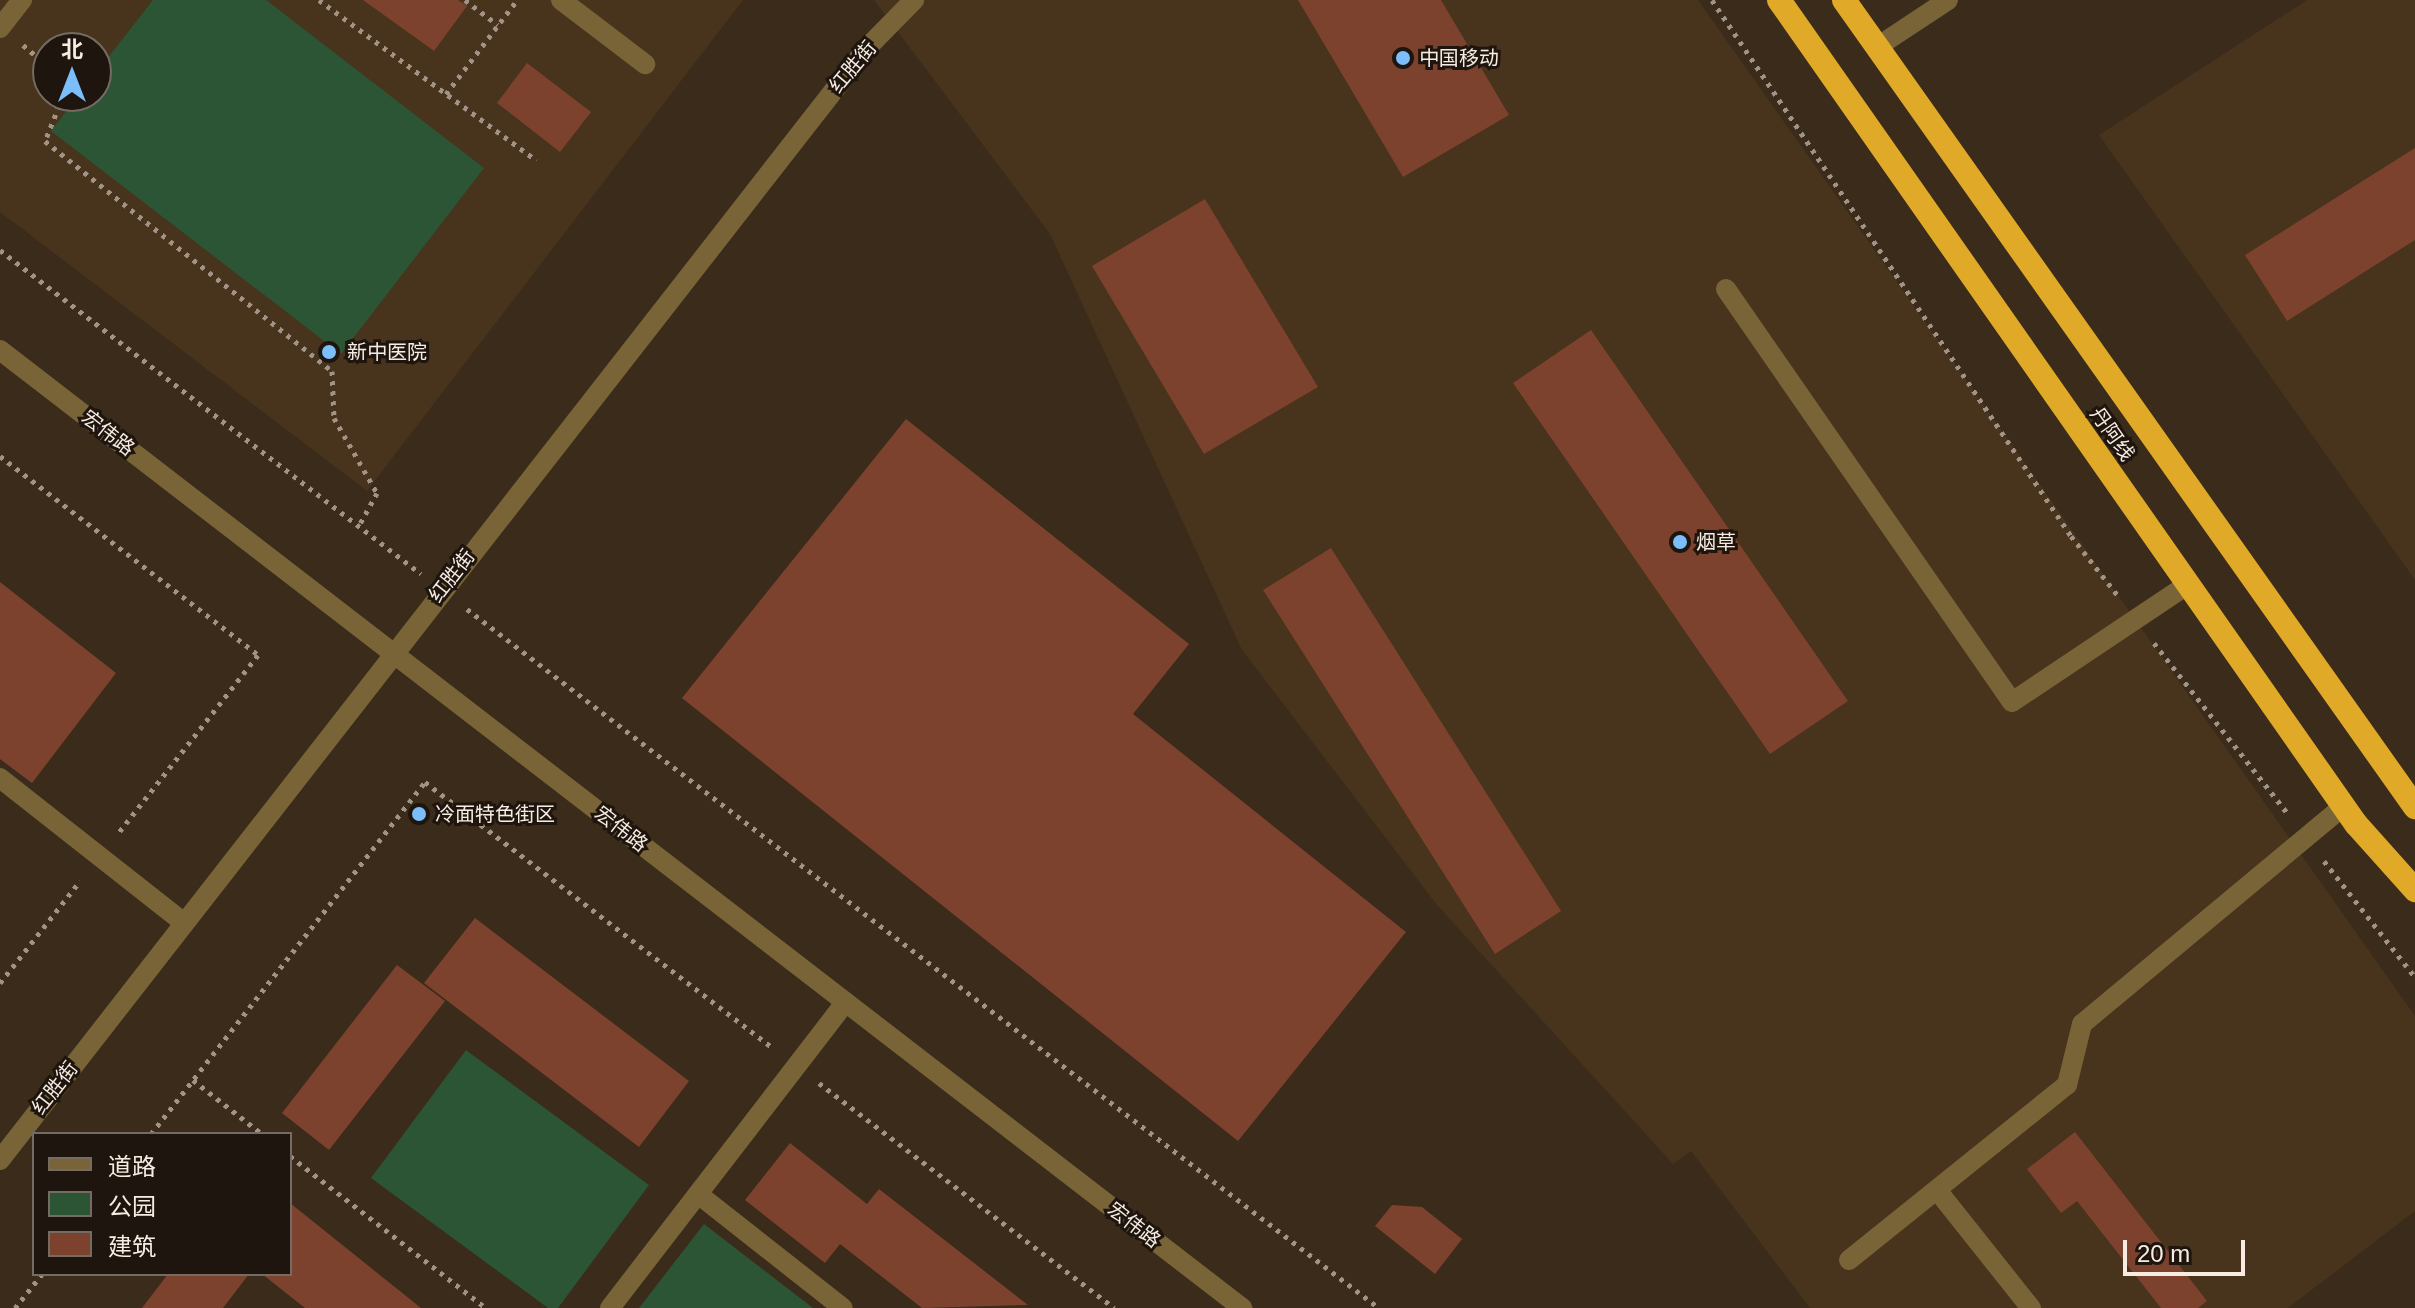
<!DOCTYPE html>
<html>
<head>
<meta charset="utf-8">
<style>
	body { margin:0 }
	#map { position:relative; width:2415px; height:1308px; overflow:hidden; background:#3b2b1a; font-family:Helvetica,"Noto Sans SC",sans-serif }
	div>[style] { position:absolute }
	.built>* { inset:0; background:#48331c }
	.green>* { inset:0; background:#2c5536 }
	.building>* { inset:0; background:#7d422d }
	.path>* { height:5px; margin-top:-2.5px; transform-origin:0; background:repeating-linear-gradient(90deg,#a19486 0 4px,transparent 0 10px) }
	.minor>* { height:20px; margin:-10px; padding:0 10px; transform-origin:10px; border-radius:10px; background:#796438 }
	.highway>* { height:24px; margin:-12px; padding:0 12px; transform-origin:12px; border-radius:12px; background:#e0a927 }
	.dots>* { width:22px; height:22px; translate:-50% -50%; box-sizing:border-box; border:4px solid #1d150e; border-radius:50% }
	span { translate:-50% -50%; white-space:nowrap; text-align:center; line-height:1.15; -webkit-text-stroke:6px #1d150e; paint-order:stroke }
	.poi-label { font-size:20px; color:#f7ece2 }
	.left { translate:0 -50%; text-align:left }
	.street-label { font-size:20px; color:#f7ece2 }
	.legend { position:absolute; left:32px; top:1132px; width:260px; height:144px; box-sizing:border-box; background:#1d150e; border:2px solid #746b63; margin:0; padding:10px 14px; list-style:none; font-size:24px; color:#f7ece2 }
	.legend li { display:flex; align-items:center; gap:16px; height:40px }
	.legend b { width:40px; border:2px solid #746b63 }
	.north { position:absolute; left:32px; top:32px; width:80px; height:80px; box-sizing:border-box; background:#1d150e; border:2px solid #746b63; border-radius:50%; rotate:0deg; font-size:22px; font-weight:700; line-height:32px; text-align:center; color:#f7ece2 }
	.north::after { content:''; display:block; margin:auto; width:28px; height:36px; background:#7cbef9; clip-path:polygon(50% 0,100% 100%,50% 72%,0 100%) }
	.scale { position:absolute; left:2123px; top:1240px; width:122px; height:36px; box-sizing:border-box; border:4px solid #f7ece2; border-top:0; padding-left:10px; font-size:24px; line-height:28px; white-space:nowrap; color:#f7ece2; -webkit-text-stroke:6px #1d150e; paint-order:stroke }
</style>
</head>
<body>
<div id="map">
	<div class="built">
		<div style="clip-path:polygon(evenodd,0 0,743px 0,367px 491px,0 212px,0 0,48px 48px,96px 48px,96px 96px,48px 96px,48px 48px)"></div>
		<div style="clip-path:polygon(874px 0,1698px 0,2415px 1016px,2415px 1211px,2288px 1308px,1810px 1308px,1691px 1151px,1673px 1164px,1437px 905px,1242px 650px,1050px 234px)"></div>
		<div style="clip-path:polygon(2307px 0,2415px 0,2415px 580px,2099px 135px)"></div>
	</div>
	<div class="green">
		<div style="clip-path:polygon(153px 0,266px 0,484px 168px,341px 354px,51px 131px,78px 96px,96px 96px,96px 73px)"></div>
		<div style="clip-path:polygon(466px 1050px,649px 1185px,558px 1308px,548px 1308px,371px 1178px)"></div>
		<div style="clip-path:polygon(704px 1224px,813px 1308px,639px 1308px)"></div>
	</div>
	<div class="building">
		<div style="clip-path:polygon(363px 0,458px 0,467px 6px,434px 51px)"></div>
		<div style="clip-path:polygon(1298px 0,1441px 0,1509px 115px,1403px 177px)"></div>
		<div style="clip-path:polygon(527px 63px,591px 112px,560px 152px,497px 103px)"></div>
		<div style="clip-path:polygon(2415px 148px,2415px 240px,2287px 321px,2245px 255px)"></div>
		<div style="clip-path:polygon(1205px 199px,1318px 387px,1204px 454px,1092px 266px)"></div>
		<div style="clip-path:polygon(1591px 330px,1848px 701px,1770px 754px,1513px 383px)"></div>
		<div style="clip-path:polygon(906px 419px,1189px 644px,1133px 714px,1406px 932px,1238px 1141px,682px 698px)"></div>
		<div style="clip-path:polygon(1331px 548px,1561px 911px,1495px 954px,1263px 590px)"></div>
		<div style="clip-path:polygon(0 582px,116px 673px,32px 783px,0 759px)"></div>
		<div style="clip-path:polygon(475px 918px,689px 1081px,639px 1147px,424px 983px)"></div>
		<div style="clip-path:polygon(397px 965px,445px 1001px,329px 1150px,282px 1113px)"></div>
		<div style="clip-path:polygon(2075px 1132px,2207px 1301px,2198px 1308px,2161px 1308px,2077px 1201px,2061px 1213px,2027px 1169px)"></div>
		<div style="clip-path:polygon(790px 1143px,867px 1204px,879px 1189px,1028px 1305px,922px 1308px,840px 1244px,825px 1263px,745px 1200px)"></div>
		<div style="clip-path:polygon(290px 1203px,421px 1308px,305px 1308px,262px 1274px,290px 1274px)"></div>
		<div style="clip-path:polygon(1392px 1205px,1422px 1207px,1462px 1239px,1435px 1274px,1375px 1226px)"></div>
		<div style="clip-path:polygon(168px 1274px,249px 1274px,223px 1308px,142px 1308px)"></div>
	</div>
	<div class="path">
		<div style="left:319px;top:0;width:270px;rotate:36.4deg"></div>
		<div style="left:465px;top:0;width:41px;rotate:37.1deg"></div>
		<div style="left:1712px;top:0;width:645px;rotate:56.19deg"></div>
		<div style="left:2071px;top:536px;width:78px;rotate:51.8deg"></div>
		<div style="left:23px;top:45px;width:33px;rotate:40deg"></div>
		<div style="left:446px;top:94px;width:118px;rotate:-52.9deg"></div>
		<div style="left:63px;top:96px;width:48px;rotate:111.8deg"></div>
		<div style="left:45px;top:141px;width:368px;rotate:38.7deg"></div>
		<div style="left:332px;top:371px;width:47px;rotate:87.6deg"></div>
		<div style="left:334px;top:418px;width:86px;rotate:60.2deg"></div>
		<div style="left:377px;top:493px;width:37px;rotate:119deg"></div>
		<div style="left:0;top:250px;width:531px;rotate:37.58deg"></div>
		<div style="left:0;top:456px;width:326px;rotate:37.6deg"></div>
		<div style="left:258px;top:655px;width:225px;rotate:128.1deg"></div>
		<div style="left:467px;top:609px;width:1149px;rotate:37.47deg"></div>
		<div style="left:2154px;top:643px;width:219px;rotate:51.9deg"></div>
		<div style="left:2324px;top:861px;width:147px;rotate:51.9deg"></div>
		<div style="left:0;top:983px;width:130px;rotate:-51.9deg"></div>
		<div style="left:193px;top:1080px;width:88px;rotate:38deg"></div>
		<div style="left:819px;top:1083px;width:371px;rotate:37.3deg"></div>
		<div style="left:151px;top:1134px;width:446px;rotate:-52.1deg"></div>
		<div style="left:425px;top:782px;width:438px;rotate:37.4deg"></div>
		<div style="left:290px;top:1156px;width:248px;rotate:37.8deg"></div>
		<div style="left:15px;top:1308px;width:43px;rotate:-51.5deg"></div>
	</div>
	<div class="minor">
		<div style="left:561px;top:0;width:106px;rotate:37.3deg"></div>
		<div style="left:0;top:28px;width:36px;rotate:-52deg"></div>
		<div style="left:1877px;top:47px;width:85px;rotate:-33.5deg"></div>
		<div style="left:1726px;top:289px;width:502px;rotate:55.3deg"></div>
		<div style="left:2012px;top:702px;width:212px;rotate:-33.8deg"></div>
		<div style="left:0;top:350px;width:1569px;rotate:37.64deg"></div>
		<div style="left:0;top:778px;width:233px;rotate:38.2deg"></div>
		<div style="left:0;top:1160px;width:1409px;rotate:-52.06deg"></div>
		<div style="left:866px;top:49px;width:69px;rotate:-45.6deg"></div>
		<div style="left:1937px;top:1190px;width:151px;rotate:51.5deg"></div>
		<div style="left:698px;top:1194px;width:184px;rotate:38.2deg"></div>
		<div style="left:1849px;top:1260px;width:280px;rotate:-38.8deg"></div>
		<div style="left:2067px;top:1085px;width:63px;rotate:-76.2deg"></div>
		<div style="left:2082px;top:1024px;width:341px;rotate:-39.8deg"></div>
		<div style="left:610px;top:1308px;width:386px;rotate:-52.4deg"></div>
	</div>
	<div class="highway">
		<div style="left:1779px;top:0;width:1006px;rotate:55deg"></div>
		<div style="left:2356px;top:824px;width:89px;rotate:48.2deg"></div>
		<div style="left:1844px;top:0;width:989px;rotate:54.72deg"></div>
	</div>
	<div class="dots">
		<div style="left:1403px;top:58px;background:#7cbef9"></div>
		<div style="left:329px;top:352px;background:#7cbef9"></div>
		<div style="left:1680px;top:542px;background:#7cbef9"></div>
		<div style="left:419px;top:814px;background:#7cbef9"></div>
	</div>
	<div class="poi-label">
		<span class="left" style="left:1419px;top:58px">中国移动</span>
		<span class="left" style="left:347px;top:352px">新中医院</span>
		<span class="left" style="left:1696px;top:542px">烟草</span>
		<span class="left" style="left:435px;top:814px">冷面特色街区</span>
	</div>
	<div class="street-label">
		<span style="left:853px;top:67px;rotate:-50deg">红胜街</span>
		<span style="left:108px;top:433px;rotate:38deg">宏伟路</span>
		<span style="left:2112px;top:434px;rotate:55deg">丹阿线</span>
		<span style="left:452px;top:576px;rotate:-52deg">红胜街</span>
		<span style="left:621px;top:829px;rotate:38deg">宏伟路</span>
		<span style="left:55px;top:1088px;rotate:-52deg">红胜街</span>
		<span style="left:1134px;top:1225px;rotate:38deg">宏伟路</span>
	</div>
	<ul class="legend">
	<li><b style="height:10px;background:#796438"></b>道路</li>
	<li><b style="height:22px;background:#2c5536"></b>公园</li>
	<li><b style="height:22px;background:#7d422d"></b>建筑</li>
	</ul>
	<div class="north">北</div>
	<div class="scale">20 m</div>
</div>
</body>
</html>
